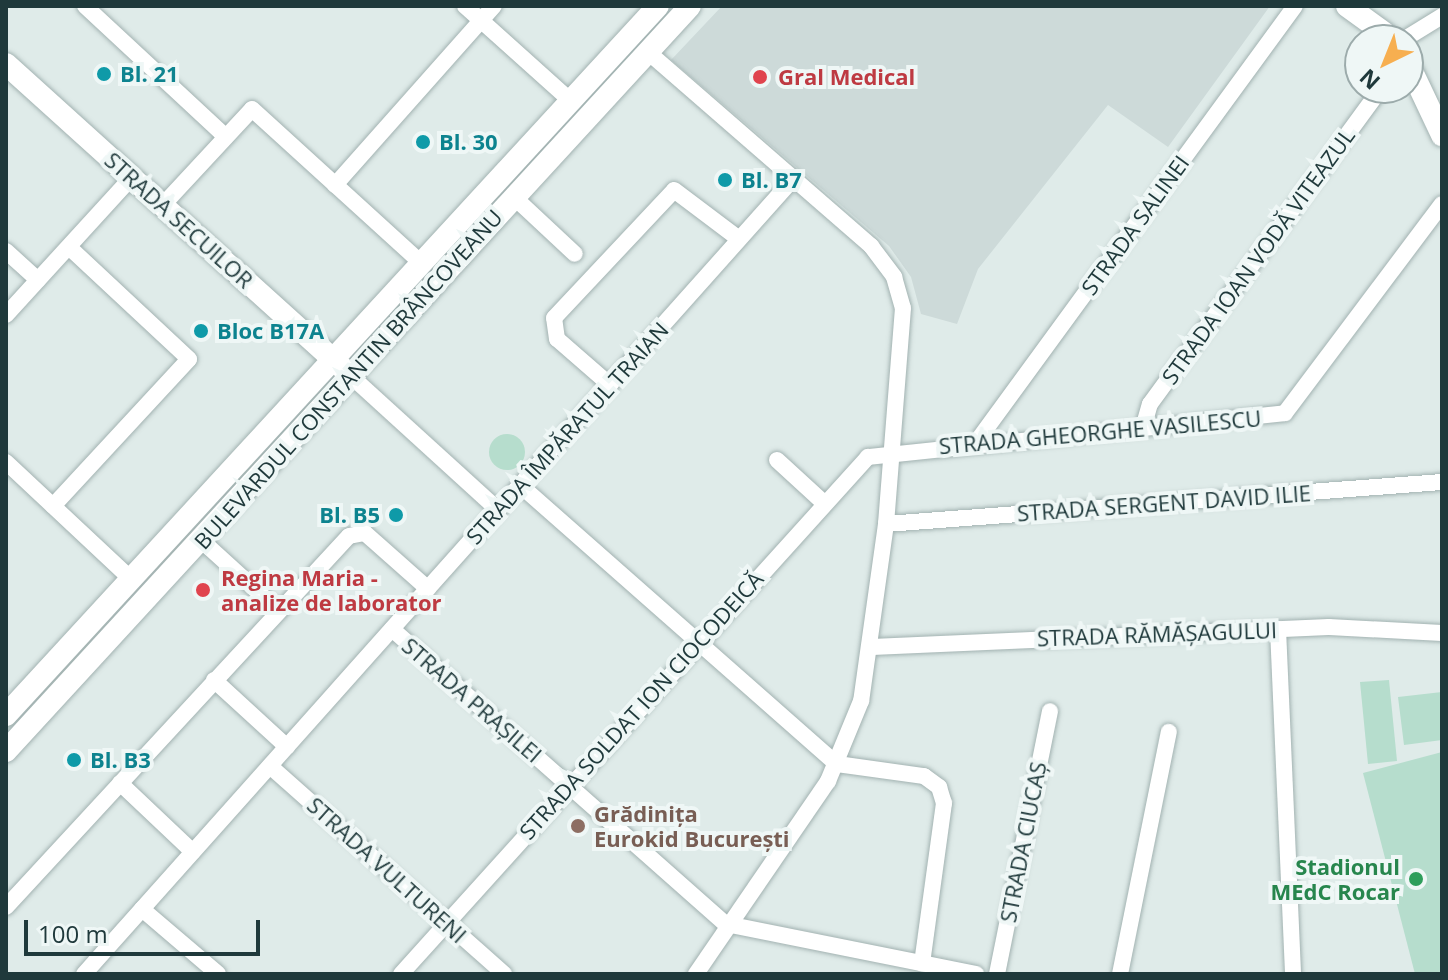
<!DOCTYPE html>
<html>
<head>
<meta charset="utf-8">
<style>
	body { margin:0 }
	#map { position:relative; width:1448px; height:980px; overflow:hidden; background:#dfebe9; font-family:"Open Sans",sans-serif }
	div>[style] { position:absolute }
	.built>* { inset:0; background:#cddad9 }
	.green>* { inset:0; background:#b6ddcd }
	.round { border-radius:50% }
	.roads { filter:drop-shadow(0 0 2px #a2b2b1) drop-shadow(0 0 2px #a2b2b1) }
	.street>* { height:16px; margin:-8px; padding:0 8px; transform-origin:8px; border-radius:8px; background:#fff }
	.secondary>* { height:22px; margin:-11px; padding:0 11px; transform-origin:11px; border-radius:11px; background:#fff }
	.dots>* { width:22px; height:22px; translate:-50% -50%; box-sizing:border-box; border:4px solid #eff7f6; border-radius:50% }
	span { translate:-50% -50%; white-space:nowrap; text-align:center; line-height:1.15; -webkit-text-stroke:8px #eff7f6; paint-order:stroke }
	.culture-label { font-size:22px; color:#0d838f; font-weight:700 }
	.left { translate:0 -50%; text-align:left }
	.right { translate:-100% -50%; text-align:right }
	.health-label { font-size:22px; color:#be3a42; font-weight:700 }
	.street-label { font-size:22px; color:#1f393b }
	.education-label { font-size:22px; color:#785e54; font-weight:700 }
	.leisure-label { font-size:22px; color:#27864d; font-weight:700 }
	.frame { position:absolute; inset:0; border:8px solid #1f393b; pointer-events:none }
	.north { position:absolute; left:1344px; top:24px; width:80px; height:80px; box-sizing:border-box; background:#eff7f6; border:2px solid #9cabab; border-radius:50%; rotate:223deg; font-size:22px; font-weight:700; line-height:32px; text-align:center; color:#1f393b }
	.north::after { content:''; display:block; margin:auto; width:28px; height:36px; background:#f7af50; clip-path:polygon(50% 0,100% 100%,50% 72%,0 100%) }
	.scale { position:absolute; left:24px; top:920px; width:236px; height:36px; box-sizing:border-box; border:4px solid #1f393b; border-top:0; padding-left:10px; font-size:24px; line-height:28px; white-space:nowrap; color:#1f393b; -webkit-text-stroke:6px #eff7f6; paint-order:stroke }
</style>
</head>
<body>
<div id="map">
	<div class="built">
		<div style="clip-path:polygon(722px 6px,1270px 6px,1168px 147px,1108px 105px,978px 269px,957px 324px,921px 314px,911px 277px,889px 246px,671px 60px)"></div>
	</div>
	<div class="green">
		<div class="round" style="left:489px;top:434px;width:36px;height:36px"></div>
		<div style="clip-path:polygon(1389px 680px,1397px 761px,1368px 764px,1360px 682px)"></div>
		<div style="clip-path:polygon(1442px 692px,1442px 740px,1404px 745px,1398px 697px)"></div>
		<div style="clip-path:polygon(1442px 752px,1442px 974px,1415px 974px,1363px 773px)"></div>
	</div>
	<div class="roads">
		<div class="street">
			<div style="left:85px;top:6px;width:192px;rotate:42.9deg"></div>
			<div style="left:465px;top:6px;width:142px;rotate:41.9deg"></div>
			<div style="left:1403px;top:40px;width:46px;rotate:-31.6deg"></div>
			<div style="left:648px;top:52px;width:296px;rotate:41deg"></div>
			<div style="left:871px;top:246px;width:39px;rotate:53deg"></div>
			<div style="left:894px;top:277px;width:32px;rotate:74deg"></div>
			<div style="left:903px;top:308px;width:217px;rotate:94.5deg"></div>
			<div style="left:886px;top:524px;width:179px;rotate:98deg"></div>
			<div style="left:861px;top:701px;width:87px;rotate:112.4deg"></div>
			<div style="left:828px;top:781px;width:234px;rotate:124.4deg"></div>
			<div style="left:335px;top:185px;width:239px;rotate:-48.4deg"></div>
			<div style="left:514px;top:197px;width:83px;rotate:43.1deg"></div>
			<div style="left:162px;top:206px;width:132px;rotate:-47.1deg"></div>
			<div style="left:252px;top:109px;width:229px;rotate:42.3deg"></div>
			<div style="left:6px;top:251px;width:43px;rotate:42.2deg"></div>
			<div style="left:6px;top:315px;width:185px;rotate:-47.6deg"></div>
			<div style="left:352px;top:377px;width:197px;rotate:42.3deg"></div>
			<div style="left:610px;top:385px;width:70px;rotate:-139deg"></div>
			<div style="left:557px;top:339px;width:21px;rotate:-98deg"></div>
			<div style="left:554px;top:318px;width:175px;rotate:-46.8deg"></div>
			<div style="left:674px;top:190px;width:81px;rotate:37deg"></div>
			<div style="left:1143px;top:428px;width:25px;rotate:-74deg"></div>
			<div style="left:1150px;top:404px;width:391px;rotate:-53.8deg"></div>
			<div style="left:975px;top:444px;width:542px;rotate:-53.85deg"></div>
			<div style="left:777px;top:460px;width:64px;rotate:42.5deg"></div>
			<div style="left:6px;top:462px;width:171px;rotate:43.1deg"></div>
			<div style="left:520px;top:485px;width:422px;rotate:41.4deg"></div>
			<div style="left:837px;top:764px;width:88px;rotate:7.9deg"></div>
			<div style="left:924px;top:776px;width:19px;rotate:36deg"></div>
			<div style="left:939px;top:787px;width:17px;rotate:73deg"></div>
			<div style="left:944px;top:803px;width:162px;rotate:97.8deg"></div>
			<div style="left:53px;top:506px;width:200px;rotate:-47.2deg"></div>
			<div style="left:189px;top:359px;width:164px;rotate:-137deg"></div>
			<div style="left:886px;top:524px;width:558px;rotate:-4.32deg"></div>
			<div style="left:201px;top:540px;width:105px;rotate:42.3deg"></div>
			<div style="left:392px;top:629px;width:446px;rotate:41.5deg"></div>
			<div style="left:726px;top:924px;width:255px;rotate:11.3deg"></div>
			<div style="left:1278px;top:629px;width:345px;rotate:87.5deg"></div>
			<div style="left:872px;top:647px;width:457px;rotate:-2.5deg"></div>
			<div style="left:1329px;top:627px;width:113px;rotate:3deg"></div>
			<div style="left:214px;top:680px;width:99px;rotate:42.5deg"></div>
			<div style="left:270px;top:766px;width:313px;rotate:41.6deg"></div>
			<div style="left:120px;top:783px;width:100px;rotate:43.4deg"></div>
			<div style="left:6px;top:907px;width:505px;rotate:-47.25deg"></div>
			<div style="left:349px;top:536px;width:16px;rotate:-11deg"></div>
			<div style="left:365px;top:533px;width:84px;rotate:41.6deg"></div>
			<div style="left:142px;top:909px;width:100px;rotate:40.5deg"></div>
			<div style="left:84px;top:974px;width:1067px;rotate:-48.27deg"></div>
			<div style="left:401px;top:974px;width:697px;rotate:-47.91deg"></div>
			<div style="left:868px;top:457px;width:419px;rotate:-6deg"></div>
			<div style="left:1285px;top:413px;width:261px;rotate:-53.1deg"></div>
			<div style="left:997px;top:974px;width:268px;rotate:-78.6deg"></div>
			<div style="left:1120px;top:974px;width:247px;rotate:-78.6deg"></div>
		</div>
		<div class="secondary">
			<div style="left:1347px;top:6px;width:58px;rotate:35.9deg"></div>
			<div style="left:1408px;top:63px;width:80px;rotate:64.7deg"></div>
			<div style="left:6px;top:64px;width:453px;rotate:42.1deg"></div>
			<div style="left:6px;top:715px;width:963px;rotate:-47.4deg"></div>
			<div style="left:6px;top:751px;width:1011px;rotate:-47.44deg"></div>
		</div>
	</div>
	<div class="dots">
		<div style="left:104px;top:74px;background:#0f9aa8"></div>
		<div style="left:760px;top:77px;background:#e0444e"></div>
		<div style="left:423px;top:142px;background:#0f9aa8"></div>
		<div style="left:725px;top:180px;background:#0f9aa8"></div>
		<div style="left:201px;top:331px;background:#0f9aa8"></div>
		<div style="left:396px;top:515px;background:#0f9aa8"></div>
		<div style="left:203px;top:590px;background:#e0444e"></div>
		<div style="left:74px;top:760px;background:#0f9aa8"></div>
		<div style="left:578px;top:826px;background:#8d6e63"></div>
		<div style="left:1416px;top:879px;background:#2e9e5b"></div>
	</div>
	<div class="culture-label">
		<span class="left" style="left:120px;top:74px">Bl. 21</span>
		<span class="left" style="left:439px;top:142px">Bl. 30</span>
		<span class="left" style="left:741px;top:180px">Bl. B7</span>
		<span class="left" style="left:217px;top:331px">Bloc B17A</span>
		<span class="right" style="left:380px;top:515px">Bl. B5</span>
		<span class="left" style="left:90px;top:760px">Bl. B3</span>
	</div>
	<div class="health-label">
		<span class="left" style="left:778px;top:77px">Gral Medical</span>
		<span class="left" style="left:221px;top:590px">Regina Maria -<br>analize de laborator</span>
	</div>
	<div class="street-label">
		<span style="left:179px;top:220px;rotate:42deg">STRADA SECUILOR</span>
		<span style="left:1135px;top:225px;rotate:-54deg">STRADA SALINEI</span>
		<span style="left:1258px;top:256px;rotate:-54deg">STRADA IOAN VODĂ VITEAZUL</span>
		<span style="left:348px;top:379px;rotate:-48deg">BULEVARDUL CONSTANTIN BRÂNCOVEANU</span>
		<span style="left:1100px;top:432px;rotate:-5deg">STRADA GHEORGHE VASILESCU</span>
		<span style="left:567px;top:433px;rotate:-48deg">STRADA ÎMPĂRATUL TRAIAN</span>
		<span style="left:1164px;top:503px;rotate:-4deg">STRADA SERGENT DAVID ILIE</span>
		<span style="left:1157px;top:634px;rotate:-2deg">STRADA RĂMĂȘAGULUI</span>
		<span style="left:472px;top:700px;rotate:41deg">STRADA PRAȘILEI</span>
		<span style="left:641px;top:705px;rotate:-48deg">STRADA SOLDAT ION CIOCODEICĂ</span>
		<span style="left:1023px;top:842px;rotate:-79deg">STRADA CIUCAȘ</span>
		<span style="left:387px;top:870px;rotate:42deg">STRADA VULTURENI</span>
	</div>
	<div class="education-label">
		<span class="left" style="left:594px;top:826px">Grădinița<br>Eurokid București</span>
	</div>
	<div class="leisure-label">
		<span class="right" style="left:1400px;top:879px">Stadionul<br>MEdC Rocar</span>
	</div>
	<div class="frame"></div>
	<div class="north">N</div>
	<div class="scale">100 m</div>
</div>
</body>
</html>
